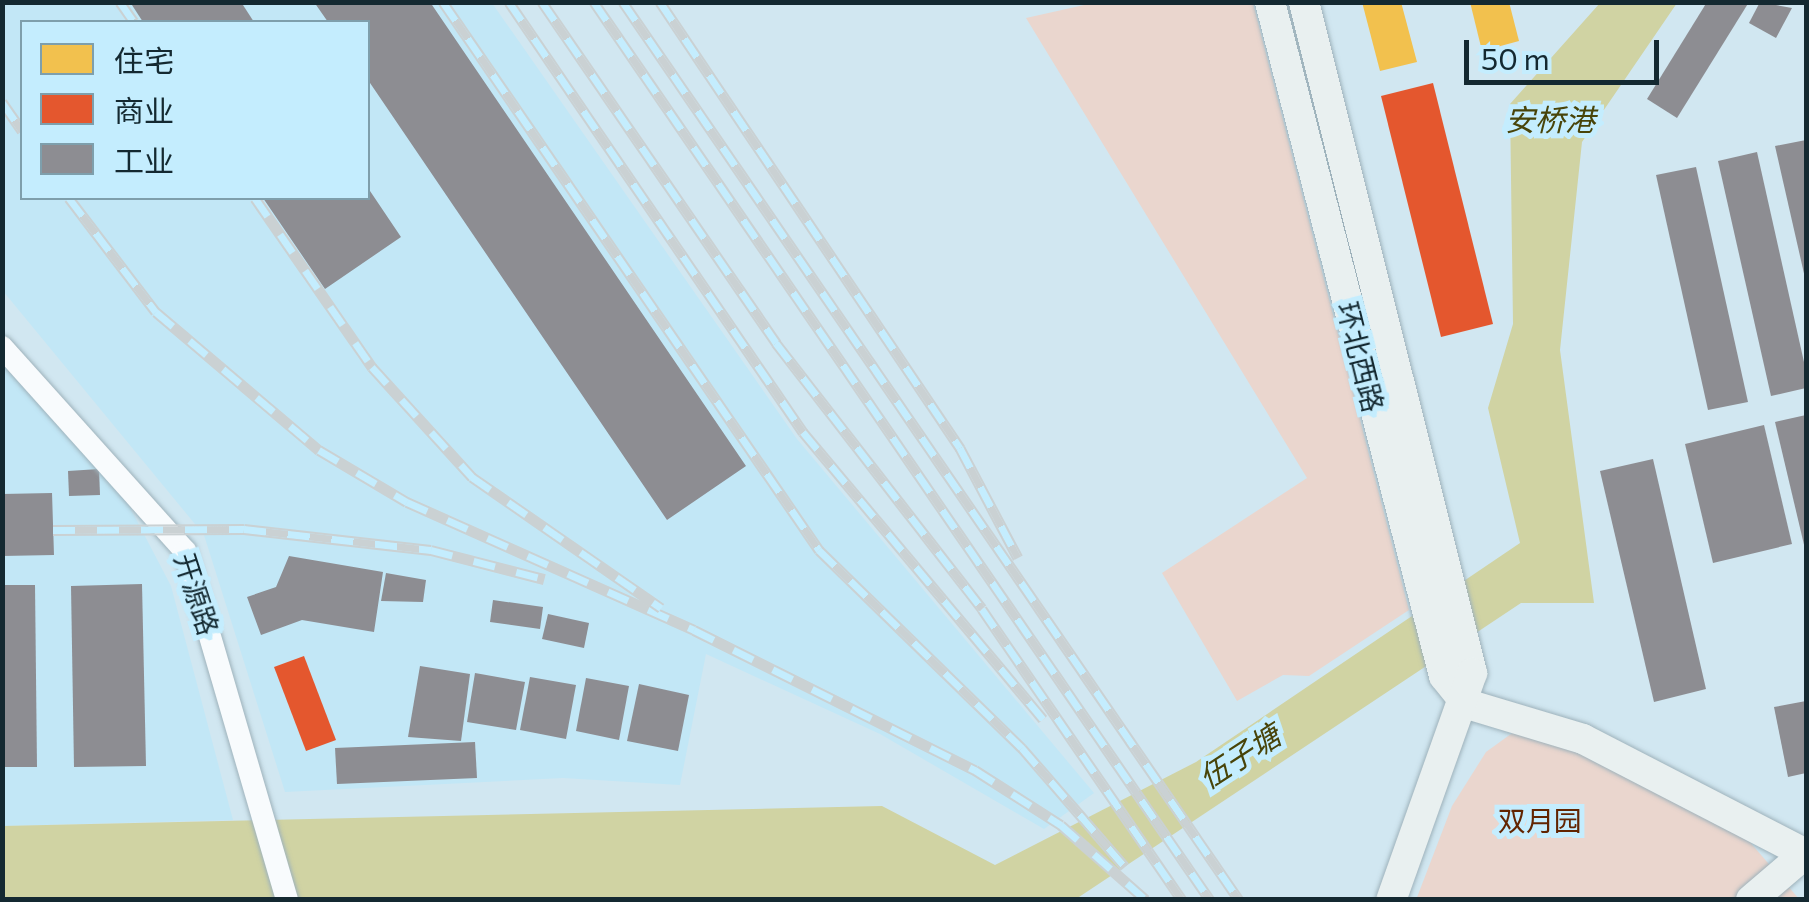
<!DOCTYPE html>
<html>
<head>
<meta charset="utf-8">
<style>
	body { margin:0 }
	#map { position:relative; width:1809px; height:902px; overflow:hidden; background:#d1e7f1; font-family:Commissioner,"Noto Sans SC",sans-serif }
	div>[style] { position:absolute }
	.built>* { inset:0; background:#c2e7f6 }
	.green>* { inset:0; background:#ead6ce }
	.water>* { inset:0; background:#d0d3a3 }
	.homes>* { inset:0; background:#f2c14e }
	.shops>* { inset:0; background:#e4572e }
	.industry>* { inset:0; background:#8d8d92 }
	.roads { filter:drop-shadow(0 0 2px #9eb2bb) drop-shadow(0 0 2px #9eb2bb) }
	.street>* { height:22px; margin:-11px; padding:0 11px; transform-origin:11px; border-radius:11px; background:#f8fbfd }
	.secondary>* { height:30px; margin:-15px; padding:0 15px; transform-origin:15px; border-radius:15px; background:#e9f0f0 }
	.rail>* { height:11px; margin-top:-5.5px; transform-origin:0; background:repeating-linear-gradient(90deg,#c4edfe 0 22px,#cad1d3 0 44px); box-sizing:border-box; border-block:2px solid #cad1d3 }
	span { translate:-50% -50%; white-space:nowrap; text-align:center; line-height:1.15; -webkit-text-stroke:10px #c4edfe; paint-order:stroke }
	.street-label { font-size:28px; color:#142931 }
	.park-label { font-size:28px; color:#622400 }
	.water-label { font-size:30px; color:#484409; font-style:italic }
	.frame { position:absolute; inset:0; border:5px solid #142931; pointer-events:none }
	.legend { position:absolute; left:20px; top:20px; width:350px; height:180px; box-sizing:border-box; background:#c4edfe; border:2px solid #7e9fac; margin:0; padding:12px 18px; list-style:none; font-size:30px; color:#142931 }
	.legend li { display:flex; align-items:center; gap:20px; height:50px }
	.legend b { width:50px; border:2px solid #7e9fac }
	.scale { position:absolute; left:1464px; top:40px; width:195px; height:45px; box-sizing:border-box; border:5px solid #142931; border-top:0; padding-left:12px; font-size:30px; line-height:35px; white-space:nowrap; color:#142931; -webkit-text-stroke:8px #c4edfe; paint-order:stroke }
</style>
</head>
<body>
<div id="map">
	<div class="built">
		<div style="clip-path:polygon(evenodd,2px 3px,492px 3px,797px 439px,1094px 793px,1044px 829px,880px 734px,706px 654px,680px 785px,563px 778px,285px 792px,204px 535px,3px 291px,2px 3px,22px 22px,368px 22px,368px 198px,22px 198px,22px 22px)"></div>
		<div style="clip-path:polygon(2px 364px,124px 496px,171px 586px,233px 820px,3px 826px)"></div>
	</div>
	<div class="green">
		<div style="clip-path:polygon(1093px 3px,1253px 3px,1409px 610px,1309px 676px,1283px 675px,1237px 701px,1162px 573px,1307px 478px,1026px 18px)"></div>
		<div style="clip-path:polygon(1515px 731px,1584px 749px,1737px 827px,1799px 899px,1416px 900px,1452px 806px,1486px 752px)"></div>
	</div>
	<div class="water">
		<div style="clip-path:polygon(1600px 3px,1677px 3px,1582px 142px,1560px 350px,1594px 603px,1521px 603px,1076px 899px,3px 899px,2px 826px,882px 806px,995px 865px,1196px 762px,1520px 543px,1488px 408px,1513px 324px,1510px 104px)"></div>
	</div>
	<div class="homes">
		<div style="clip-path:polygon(1362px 2px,1401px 2px,1417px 62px,1380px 71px)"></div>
		<div style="clip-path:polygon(1470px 2px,1509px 2px,1519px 41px,1482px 51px)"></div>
	</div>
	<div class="shops">
		<div style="clip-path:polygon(1433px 83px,1493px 324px,1441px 337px,1381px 96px)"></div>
		<div style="clip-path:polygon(304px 656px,336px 740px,306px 751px,274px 667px)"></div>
	</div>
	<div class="industry">
		<div style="clip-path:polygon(130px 2px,241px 2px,254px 22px,143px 22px)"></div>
		<div style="clip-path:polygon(314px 2px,430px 2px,746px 466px,667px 520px,368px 80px,368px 22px,328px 22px)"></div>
		<div style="clip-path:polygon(1707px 2px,1749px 2px,1677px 118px,1647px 99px)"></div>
		<div style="clip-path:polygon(1760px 2px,1792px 8px,1776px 38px,1749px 23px)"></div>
		<div style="clip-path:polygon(1806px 140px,1806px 277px,1805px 278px,1775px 146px)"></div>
		<div style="clip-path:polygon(1757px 152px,1806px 371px,1806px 388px,1771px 396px,1718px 161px)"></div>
		<div style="clip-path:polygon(1696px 167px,1748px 402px,1708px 410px,1656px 175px)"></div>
		<div style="clip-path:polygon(368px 188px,401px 237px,325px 289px,263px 198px,368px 198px)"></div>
		<div style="clip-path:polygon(1806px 415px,1806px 549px,1805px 549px,1775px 422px)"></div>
		<div style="clip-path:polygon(1764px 425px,1792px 544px,1713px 563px,1685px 444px)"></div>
		<div style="clip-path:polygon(1653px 459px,1706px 689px,1654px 702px,1600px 471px)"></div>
		<div style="clip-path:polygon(99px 469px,100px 495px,69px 496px,68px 471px)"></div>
		<div style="clip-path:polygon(52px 493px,54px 555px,2px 556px,2px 494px)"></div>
		<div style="clip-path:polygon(289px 556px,383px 572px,374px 632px,302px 620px,261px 635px,247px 597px,276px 587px)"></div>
		<div style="clip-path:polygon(386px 573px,426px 580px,423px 602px,381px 601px)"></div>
		<div style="clip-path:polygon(142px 584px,146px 766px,74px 767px,71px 586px)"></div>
		<div style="clip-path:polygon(2px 585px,35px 585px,37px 767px,2px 767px)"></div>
		<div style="clip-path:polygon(493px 600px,543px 607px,540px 629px,490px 622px)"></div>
		<div style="clip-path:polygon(548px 614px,589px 623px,584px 648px,542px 639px)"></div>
		<div style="clip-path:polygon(420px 666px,470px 674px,461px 741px,408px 737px)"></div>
		<div style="clip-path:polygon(475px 673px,525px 682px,516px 730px,467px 722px)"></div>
		<div style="clip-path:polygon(530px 677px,576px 685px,566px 739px,520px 730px)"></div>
		<div style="clip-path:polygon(586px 678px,629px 686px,619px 740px,576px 731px)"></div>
		<div style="clip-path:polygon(639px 684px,689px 695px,678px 751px,627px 741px)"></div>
		<div style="clip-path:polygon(1806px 701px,1806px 773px,1788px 777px,1774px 707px)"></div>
		<div style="clip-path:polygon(475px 742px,477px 778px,337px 784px,335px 748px)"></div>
	</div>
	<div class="roads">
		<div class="street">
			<div style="left:2px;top:347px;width:274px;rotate:48.1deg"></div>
			<div style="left:185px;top:551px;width:364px;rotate:73.7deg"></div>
		</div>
		<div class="secondary">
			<div style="left:1270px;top:2px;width:696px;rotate:75.52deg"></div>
			<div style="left:1444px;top:676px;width:36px;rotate:51deg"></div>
			<div style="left:1467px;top:704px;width:121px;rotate:16.8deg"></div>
			<div style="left:1583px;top:739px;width:251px;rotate:27.3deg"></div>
			<div style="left:1304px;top:2px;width:692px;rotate:75.94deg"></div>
			<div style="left:1472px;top:673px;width:241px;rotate:109.6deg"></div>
			<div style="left:1751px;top:900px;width:72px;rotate:-40.5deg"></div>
		</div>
	</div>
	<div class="rail">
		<div style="left:120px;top:2px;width:24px;rotate:55deg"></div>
		<div style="left:443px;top:2px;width:665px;rotate:55.54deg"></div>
		<div style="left:819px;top:550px;width:284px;rotate:44.3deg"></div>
		<div style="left:1022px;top:748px;width:157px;rotate:49.1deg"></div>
		<div style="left:509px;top:2px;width:521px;rotate:55.64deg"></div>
		<div style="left:803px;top:432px;width:374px;rotate:50.1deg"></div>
		<div style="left:542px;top:2px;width:414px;rotate:55.5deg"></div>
		<div style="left:776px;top:343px;width:336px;rotate:52.2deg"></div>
		<div style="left:982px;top:609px;width:353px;rotate:55.5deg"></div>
		<div style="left:594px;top:2px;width:1089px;rotate:55.55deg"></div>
		<div style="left:623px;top:2px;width:1089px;rotate:55.55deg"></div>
		<div style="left:660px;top:2px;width:538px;rotate:56.07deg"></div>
		<div style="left:960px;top:448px;width:124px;rotate:62.2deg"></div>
		<div style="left:2px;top:102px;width:35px;rotate:55deg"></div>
		<div style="left:69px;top:198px;width:143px;rotate:52.7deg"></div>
		<div style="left:156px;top:312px;width:214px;rotate:40.3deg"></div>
		<div style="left:319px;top:450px;width:102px;rotate:30.6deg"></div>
		<div style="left:407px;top:502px;width:314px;rotate:24deg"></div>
		<div style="left:694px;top:630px;width:314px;rotate:26.5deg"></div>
		<div style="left:975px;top:770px;width:102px;rotate:32.6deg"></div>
		<div style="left:1061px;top:825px;width:113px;rotate:41.4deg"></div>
		<div style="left:255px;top:198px;width:206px;rotate:55.3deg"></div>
		<div style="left:372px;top:367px;width:149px;rotate:47.7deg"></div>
		<div style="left:472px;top:477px;width:230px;rotate:34.7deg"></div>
		<div style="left:53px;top:530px;width:191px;rotate:-0.3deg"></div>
		<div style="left:244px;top:529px;width:188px;rotate:6.4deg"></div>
		<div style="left:431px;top:550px;width:117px;rotate:14.4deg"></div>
	</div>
	<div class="street-label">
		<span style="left:1361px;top:357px;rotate:76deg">环北西路</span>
		<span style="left:197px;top:594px;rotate:72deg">开源路</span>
	</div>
	<div class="park-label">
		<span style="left:1540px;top:820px">双月园</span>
	</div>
	<div class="water-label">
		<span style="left:1550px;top:119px">安桥港</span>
		<span style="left:1239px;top:756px;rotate:-33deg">伍子塘</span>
	</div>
	<div class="frame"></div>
	<ul class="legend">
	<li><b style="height:28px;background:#f2c14e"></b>住宅</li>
	<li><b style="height:28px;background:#e4572e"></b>商业</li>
	<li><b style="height:28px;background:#8d8d92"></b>工业</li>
	</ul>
	<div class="scale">50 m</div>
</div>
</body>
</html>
